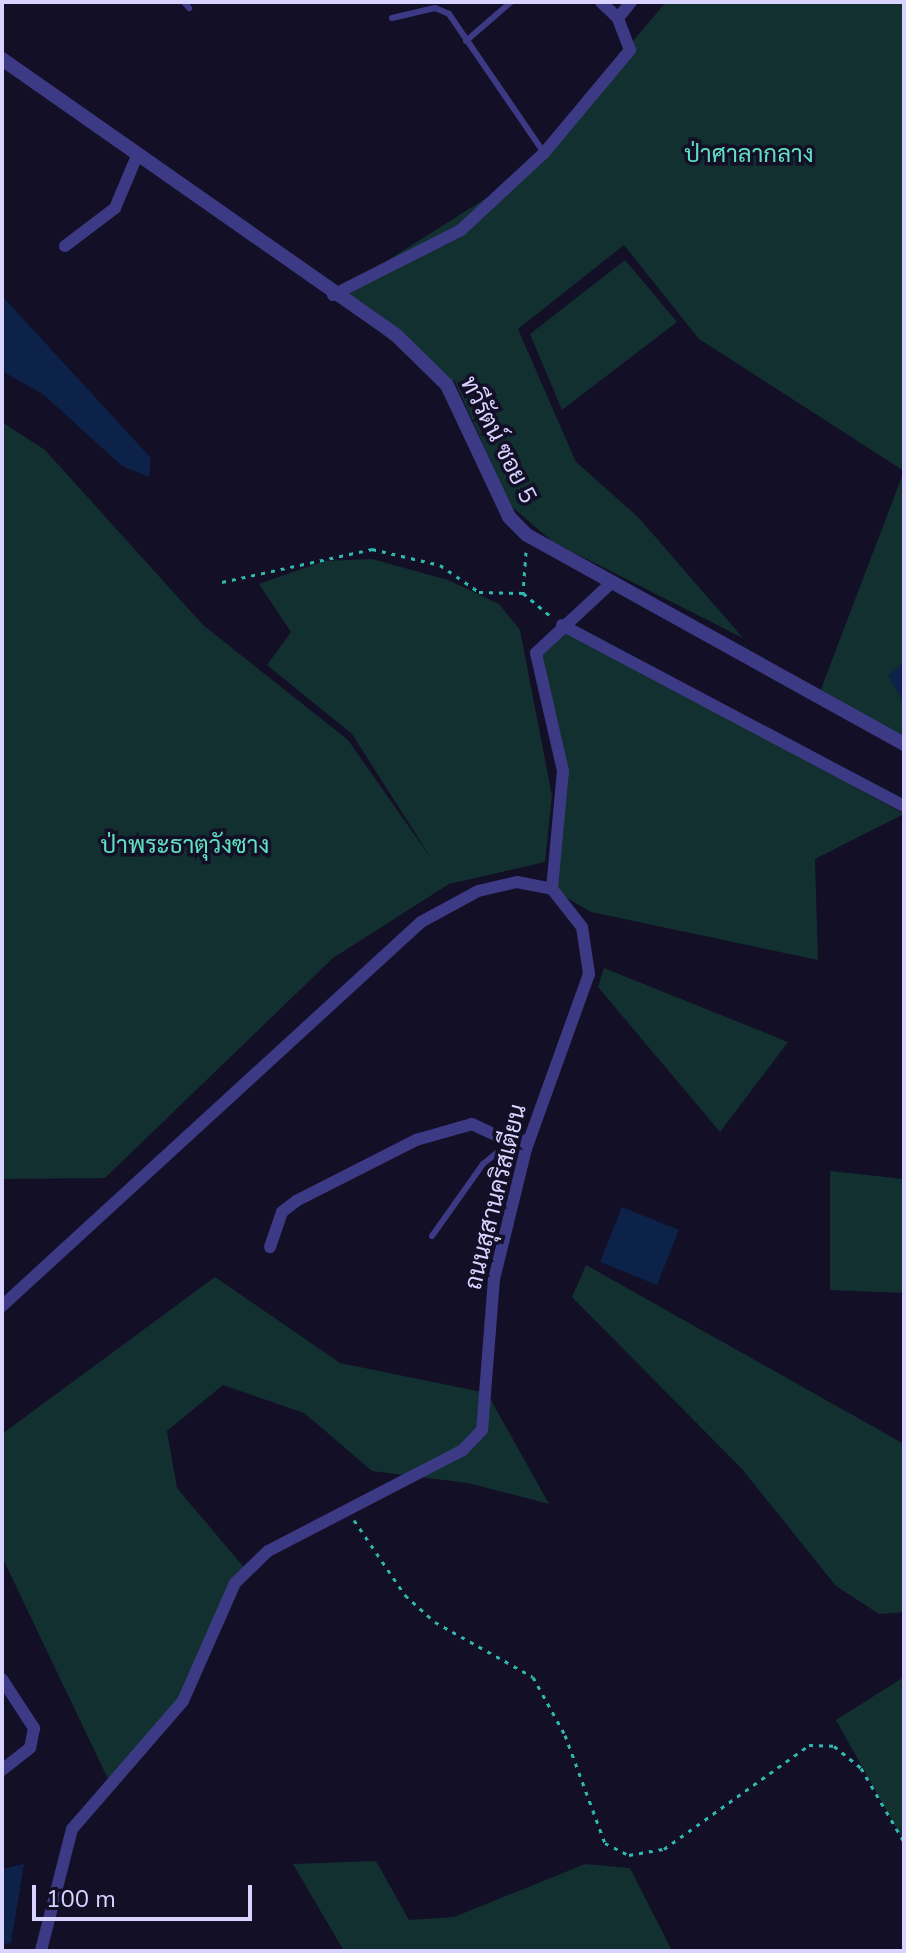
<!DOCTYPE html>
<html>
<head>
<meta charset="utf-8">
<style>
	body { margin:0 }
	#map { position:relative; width:906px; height:1953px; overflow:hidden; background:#130f26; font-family:"Nunito Sans",Sarabun,sans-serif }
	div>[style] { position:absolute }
	.green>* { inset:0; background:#12302f }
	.water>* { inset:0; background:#0c2248 }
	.path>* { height:3px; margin-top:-1.5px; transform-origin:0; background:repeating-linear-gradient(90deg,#2fb8b0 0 4px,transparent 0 10px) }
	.service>* { height:6px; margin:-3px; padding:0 3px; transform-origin:3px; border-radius:3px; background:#3d3a85 }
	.minor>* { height:12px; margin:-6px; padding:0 6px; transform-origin:6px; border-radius:6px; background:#3d3a85 }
	.tertiary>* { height:14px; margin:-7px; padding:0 7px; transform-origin:7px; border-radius:7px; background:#3d3a85 }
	span { translate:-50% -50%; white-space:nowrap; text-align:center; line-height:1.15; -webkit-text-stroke:7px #130f26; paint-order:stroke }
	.park-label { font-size:24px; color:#5fe0c0 }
	.street-label { font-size:24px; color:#d9d4ff }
	.frame { position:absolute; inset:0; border:4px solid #d9d4ff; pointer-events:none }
	.scale { position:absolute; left:32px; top:1885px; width:220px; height:36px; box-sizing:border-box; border:4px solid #d9d4ff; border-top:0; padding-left:10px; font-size:24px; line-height:28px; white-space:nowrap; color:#d9d4ff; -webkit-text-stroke:6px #130f26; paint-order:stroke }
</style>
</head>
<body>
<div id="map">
	<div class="green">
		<div style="clip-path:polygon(666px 2px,904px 2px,904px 744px,818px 697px,904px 471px,699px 339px,624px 245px,518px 329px,576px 462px,639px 518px,743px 638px,553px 542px,511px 506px,454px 380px,447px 385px,333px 295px,518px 178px)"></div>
		<div style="clip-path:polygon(625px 260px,677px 322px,562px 410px,530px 334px)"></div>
		<div style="clip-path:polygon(2px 422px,45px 450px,203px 625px,348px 740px,433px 861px,352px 734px,267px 665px,291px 632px,259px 584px,324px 561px,372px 559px,448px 580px,499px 604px,520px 630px,552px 796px,545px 862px,449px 884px,333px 958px,105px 1178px,2px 1179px)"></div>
		<div style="clip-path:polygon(562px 625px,904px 814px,815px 859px,818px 960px,591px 912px,552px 889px,563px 771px,536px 653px)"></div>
		<div style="clip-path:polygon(604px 968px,788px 1042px,720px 1132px,598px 987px)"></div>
		<div style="clip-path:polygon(830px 1171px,904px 1179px,904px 1293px,830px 1290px)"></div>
		<div style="clip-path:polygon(586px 1265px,904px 1444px,904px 1612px,879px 1614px,836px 1586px,742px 1469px,572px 1297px)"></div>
		<div style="clip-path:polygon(215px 1277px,340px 1363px,487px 1393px,549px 1504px,468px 1483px,372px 1471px,304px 1413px,223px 1385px,167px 1431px,177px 1488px,247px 1571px,186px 1693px,110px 1783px,2px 1557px,2px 1434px)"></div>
		<div style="clip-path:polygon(904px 1677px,904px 1842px,836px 1720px)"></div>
		<div style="clip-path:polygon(376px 1861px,409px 1920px,454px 1917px,585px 1864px,630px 1868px,672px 1951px,344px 1951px,293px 1864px)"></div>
	</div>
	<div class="water">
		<div style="clip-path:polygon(2px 296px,151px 458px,149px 477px,122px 466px,44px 395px,2px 371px)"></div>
		<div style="clip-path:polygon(904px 662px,904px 703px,888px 676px)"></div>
		<div style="clip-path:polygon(622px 1207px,679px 1230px,657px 1285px,600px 1262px)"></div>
		<div style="clip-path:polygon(24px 1864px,11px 1943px,2px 1944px,2px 1869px)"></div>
	</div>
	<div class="path">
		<div style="left:526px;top:552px;width:41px;rotate:94.2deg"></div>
		<div style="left:523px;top:593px;width:39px;rotate:40deg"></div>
		<div style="left:222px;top:582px;width:154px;rotate:-12.4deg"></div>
		<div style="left:372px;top:549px;width:70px;rotate:13.2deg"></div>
		<div style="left:440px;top:565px;width:47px;rotate:34.7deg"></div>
		<div style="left:479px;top:592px;width:44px;rotate:1.3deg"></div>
		<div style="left:354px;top:1520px;width:91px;rotate:55.8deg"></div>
		<div style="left:405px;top:1595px;width:40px;rotate:42deg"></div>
		<div style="left:435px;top:1622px;width:112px;rotate:29.3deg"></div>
		<div style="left:533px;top:1677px;width:66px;rotate:61.1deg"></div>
		<div style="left:565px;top:1735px;width:115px;rotate:69.7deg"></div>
		<div style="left:605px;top:1843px;width:27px;rotate:27deg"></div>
		<div style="left:629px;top:1855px;width:36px;rotate:-10deg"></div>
		<div style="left:664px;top:1849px;width:178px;rotate:-35.6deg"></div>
		<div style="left:809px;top:1745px;width:25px;rotate:2deg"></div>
		<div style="left:834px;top:1746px;width:35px;rotate:39deg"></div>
		<div style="left:861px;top:1768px;width:86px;rotate:59.8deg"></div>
	</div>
	<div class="service">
		<div style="left:184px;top:2px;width:8px;rotate:50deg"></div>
		<div style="left:392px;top:18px;width:44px;rotate:-13.1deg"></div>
		<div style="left:435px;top:8px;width:15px;rotate:23deg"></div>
		<div style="left:449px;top:14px;width:168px;rotate:55.6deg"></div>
		<div style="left:466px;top:41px;width:60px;rotate:-40.9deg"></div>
		<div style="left:432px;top:1236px;width:88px;rotate:-54.7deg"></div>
		<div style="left:483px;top:1164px;width:35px;rotate:-39deg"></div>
	</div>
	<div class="minor">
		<div style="left:618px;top:18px;width:21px;rotate:-51deg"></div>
		<div style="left:65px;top:246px;width:63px;rotate:-37.2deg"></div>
		<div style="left:115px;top:208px;width:56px;rotate:-67.1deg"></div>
		<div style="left:333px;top:295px;width:144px;rotate:-26.9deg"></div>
		<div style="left:461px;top:230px;width:113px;rotate:-42.9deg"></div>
		<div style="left:544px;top:153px;width:134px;rotate:-50.1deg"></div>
		<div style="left:630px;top:50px;width:34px;rotate:-111deg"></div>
		<div style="left:618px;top:18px;width:23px;rotate:-137deg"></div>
		<div style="left:562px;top:625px;width:387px;rotate:27.9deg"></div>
		<div style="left:552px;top:889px;width:119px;rotate:-84.7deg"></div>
		<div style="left:563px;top:771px;width:121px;rotate:-102.9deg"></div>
		<div style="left:536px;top:653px;width:101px;rotate:-43deg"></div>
		<div style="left:270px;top:1247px;width:37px;rotate:-71deg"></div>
		<div style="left:282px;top:1212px;width:18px;rotate:-38deg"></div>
		<div style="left:296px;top:1201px;width:135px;rotate:-26.9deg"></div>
		<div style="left:416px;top:1140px;width:58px;rotate:-15.9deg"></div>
		<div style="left:472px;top:1124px;width:42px;rotate:25.3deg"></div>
		<div style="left:510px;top:1142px;width:19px;rotate:-6deg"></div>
		<div style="left:2px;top:1306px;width:568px;rotate:-42.5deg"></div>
		<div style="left:421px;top:922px;width:65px;rotate:-28.5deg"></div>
		<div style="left:478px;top:891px;width:40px;rotate:-13deg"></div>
		<div style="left:517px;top:882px;width:36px;rotate:11deg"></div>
		<div style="left:552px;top:889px;width:48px;rotate:51.7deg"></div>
		<div style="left:582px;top:927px;width:48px;rotate:81.5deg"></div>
		<div style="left:589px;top:974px;width:186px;rotate:109.8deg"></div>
		<div style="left:526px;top:1149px;width:134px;rotate:103.8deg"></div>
		<div style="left:494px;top:1279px;width:151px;rotate:94.5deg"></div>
		<div style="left:482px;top:1430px;width:28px;rotate:134deg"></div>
		<div style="left:463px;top:1450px;width:220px;rotate:152.6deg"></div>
		<div style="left:268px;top:1551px;width:46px;rotate:135.9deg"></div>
		<div style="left:235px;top:1583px;width:129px;rotate:113.8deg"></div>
		<div style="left:183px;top:1701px;width:169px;rotate:130.9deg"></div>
		<div style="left:72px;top:1829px;width:126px;rotate:104.3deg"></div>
		<div style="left:2px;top:1679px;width:59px;rotate:56.9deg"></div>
		<div style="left:34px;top:1728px;width:20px;rotate:101deg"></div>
		<div style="left:30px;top:1748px;width:36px;rotate:142deg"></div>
	</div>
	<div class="tertiary">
		<div style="left:2px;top:59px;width:481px;rotate:35deg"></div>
		<div style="left:396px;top:335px;width:71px;rotate:44.4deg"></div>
		<div style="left:447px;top:385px;width:146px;rotate:64.8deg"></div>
		<div style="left:509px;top:517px;width:25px;rotate:45deg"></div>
		<div style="left:527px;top:535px;width:431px;rotate:29deg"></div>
	</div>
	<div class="park-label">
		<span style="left:749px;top:155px">ป่าศาลากลาง</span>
		<span style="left:185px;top:846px">ป่าพระธาตุวังซาง</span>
	</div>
	<div class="street-label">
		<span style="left:498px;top:440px;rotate:63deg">ทวีรัตน์ ซอย 5</span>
		<span style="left:496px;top:1197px;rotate:-76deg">ถนนสุสานคริสเตียน</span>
	</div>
	<div class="frame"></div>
	<div class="scale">100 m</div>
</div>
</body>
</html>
